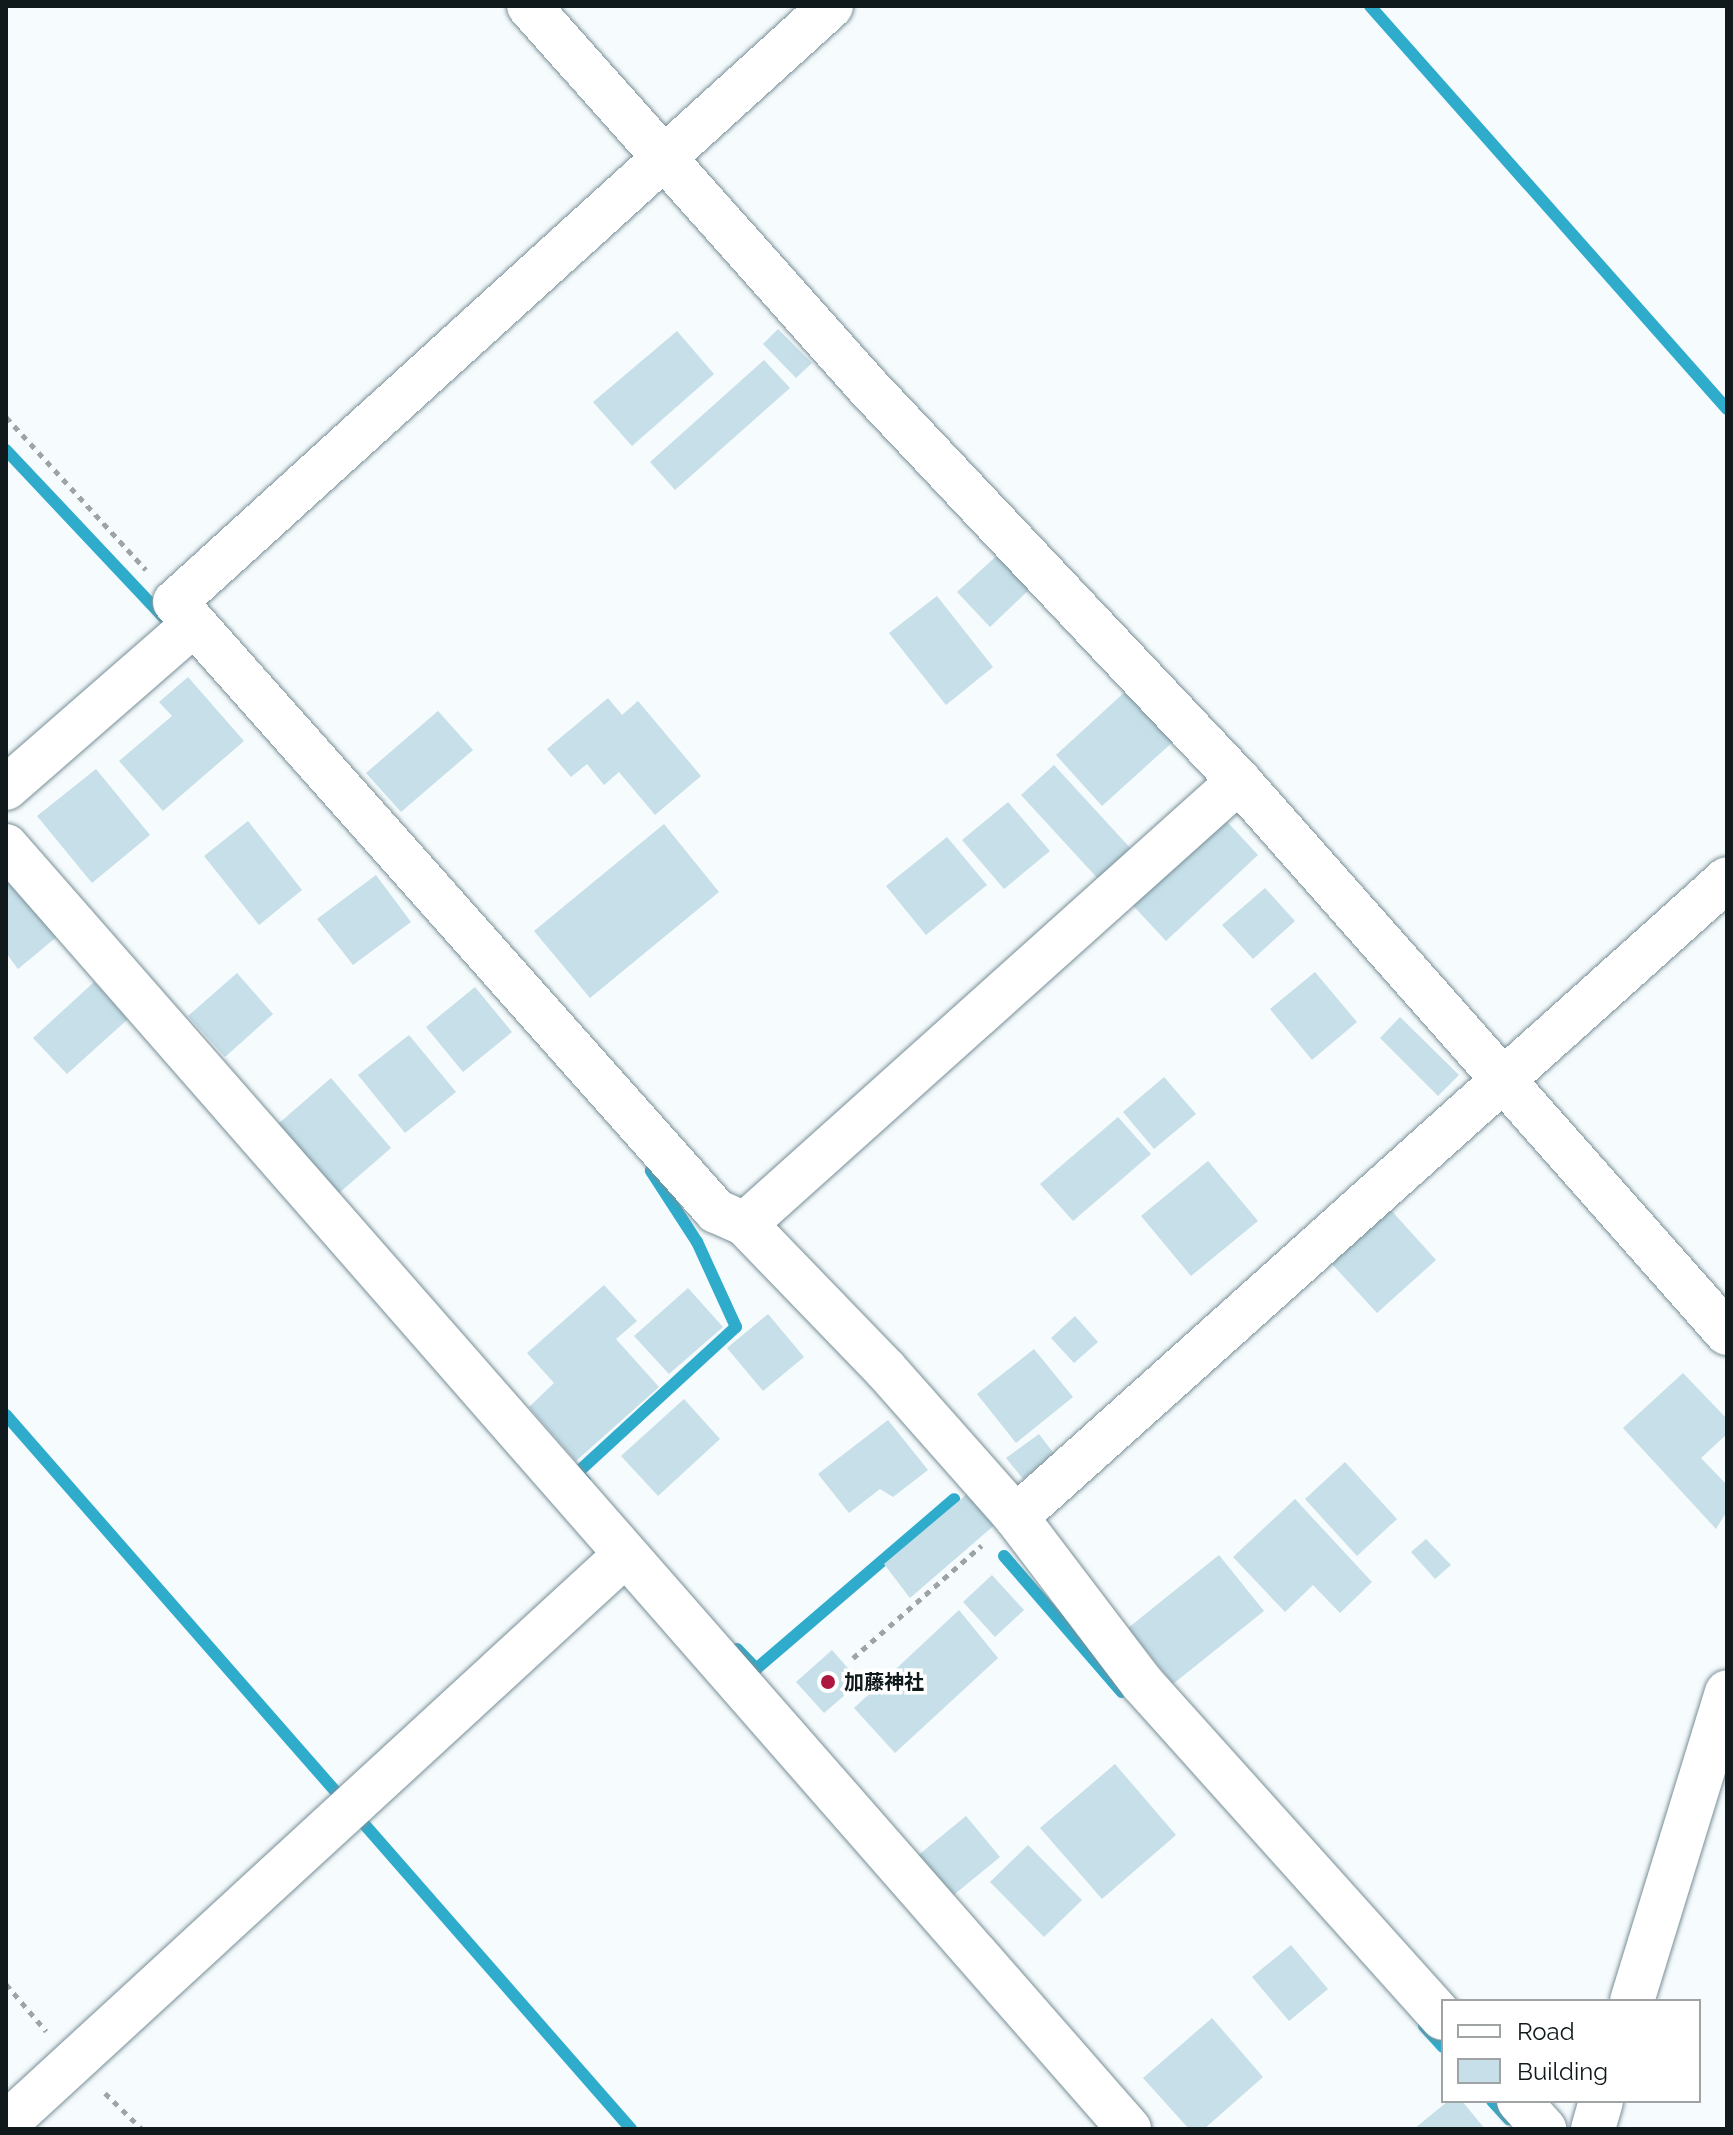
<!DOCTYPE html>
<html>
<head>
<meta charset="utf-8">
<style>
	body { margin:0 }
	#map { position:relative; width:1733px; height:2135px; overflow:hidden; background:#f6fbfd; font-family:Raleway,"Noto Sans JP",sans-serif }
	div>[style] { position:absolute }
	.stream>* { height:12px; margin:-6px; padding:0 6px; transform-origin:6px; border-radius:6px; background:#2fabcb }
	.building>* { inset:0; background:#c6dfe8 }
	.path>* { height:5px; margin-top:-2.5px; transform-origin:0; background:repeating-linear-gradient(90deg,#9da4a6 0 6px,transparent 0 12px) }
	.roads { filter:drop-shadow(0 0 2px #788f97) drop-shadow(0 0 2px #788f97) }
	.minor>* { height:44px; margin:-22px; padding:0 22px; transform-origin:22px; border-radius:22px; background:#fff }
	.dots>* { width:22px; height:22px; translate:-50% -50%; box-sizing:border-box; border:4px solid #fff; border-radius:50% }
	span { translate:-50% -50%; white-space:nowrap; text-align:center; line-height:1.15; -webkit-text-stroke:7px #fff; paint-order:stroke }
	.poi-label { font-size:20px; color:#10191c; font-weight:700 }
	.left { translate:0 -50%; text-align:left }
	.frame { position:absolute; inset:0; border:8px solid #10191c; pointer-events:none }
	.legend { position:absolute; left:1441px; top:1999px; width:260px; height:104px; box-sizing:border-box; background:#fff; border:2px solid #9fa3a4; margin:0; padding:10px 14px; list-style:none; font-size:24px; color:#10191c }
	.legend li { display:flex; align-items:center; gap:16px; height:40px }
	.legend b { width:40px; border:2px solid #9fa3a4 }
</style>
</head>
<body>
<div id="map">
	<div class="stream">
		<div style="left:1370px;top:6px;width:538px;rotate:48.46deg"></div>
		<div style="left:6px;top:450px;width:233px;rotate:46.7deg"></div>
		<div style="left:6px;top:1415px;width:949px;rotate:48.8deg"></div>
		<div style="left:585px;top:1481px;width:11px;rotate:-135deg"></div>
		<div style="left:577px;top:1473px;width:216px;rotate:-42.6deg"></div>
		<div style="left:736px;top:1327px;width:94px;rotate:-114.6deg"></div>
		<div style="left:697px;top:1242px;width:85px;rotate:-122.9deg"></div>
		<div style="left:1004px;top:1556px;width:180px;rotate:49.1deg"></div>
		<div style="left:737px;top:1649px;width:28px;rotate:46deg"></div>
		<div style="left:756px;top:1669px;width:261px;rotate:-40.6deg"></div>
		<div style="left:1424px;top:2026px;width:28px;rotate:48deg"></div>
		<div style="left:1492px;top:2101px;width:25px;rotate:47deg"></div>
	</div>
	<div class="building">
		<div style="clip-path:polygon(778px 329px,812px 363px,796px 378px,763px 344px)"></div>
		<div style="clip-path:polygon(677px 331px,714px 374px,632px 446px,593px 402px)"></div>
		<div style="clip-path:polygon(764px 360px,790px 388px,675px 490px,650px 462px)"></div>
		<div style="clip-path:polygon(1002px 551px,1034px 585px,990px 627px,957px 592px)"></div>
		<div style="clip-path:polygon(937px 596px,993px 667px,946px 705px,889px 633px)"></div>
		<div style="clip-path:polygon(188px 677px,244px 741px,163px 811px,119px 761px,172px 716px,159px 702px)"></div>
		<div style="clip-path:polygon(1128px 689px,1175px 740px,1102px 806px,1056px 755px)"></div>
		<div style="clip-path:polygon(608px 698px,622px 715px,638px 701px,701px 776px,655px 815px,619px 772px,604px 785px,587px 764px,571px 777px,547px 749px)"></div>
		<div style="clip-path:polygon(438px 711px,473px 750px,401px 812px,366px 773px)"></div>
		<div style="clip-path:polygon(1054px 765px,1133px 851px,1100px 881px,1021px 795px)"></div>
		<div style="clip-path:polygon(96px 769px,150px 835px,92px 883px,37px 816px)"></div>
		<div style="clip-path:polygon(1008px 802px,1050px 851px,1004px 889px,962px 840px)"></div>
		<div style="clip-path:polygon(1219px 813px,1258px 855px,1166px 941px,1126px 898px)"></div>
		<div style="clip-path:polygon(248px 821px,302px 890px,259px 925px,204px 856px)"></div>
		<div style="clip-path:polygon(664px 824px,719px 892px,590px 998px,534px 931px)"></div>
		<div style="clip-path:polygon(947px 837px,987px 885px,926px 935px,886px 886px)"></div>
		<div style="clip-path:polygon(376px 875px,411px 922px,353px 965px,317px 919px)"></div>
		<div style="clip-path:polygon(6px 878px,59px 935px,18px 969px,6px 953px)"></div>
		<div style="clip-path:polygon(1265px 888px,1295px 921px,1253px 959px,1222px 925px)"></div>
		<div style="clip-path:polygon(1315px 972px,1357px 1022px,1312px 1060px,1270px 1009px)"></div>
		<div style="clip-path:polygon(237px 973px,273px 1014px,225px 1057px,188px 1016px)"></div>
		<div style="clip-path:polygon(94px 982px,128px 1019px,67px 1074px,33px 1038px)"></div>
		<div style="clip-path:polygon(475px 987px,512px 1032px,463px 1072px,426px 1027px)"></div>
		<div style="clip-path:polygon(1400px 1017px,1459px 1075px,1438px 1096px,1380px 1038px)"></div>
		<div style="clip-path:polygon(409px 1035px,456px 1092px,405px 1133px,358px 1075px)"></div>
		<div style="clip-path:polygon(1164px 1077px,1196px 1114px,1154px 1149px,1123px 1112px)"></div>
		<div style="clip-path:polygon(331px 1078px,391px 1148px,339px 1193px,278px 1124px)"></div>
		<div style="clip-path:polygon(1118px 1117px,1151px 1154px,1073px 1221px,1040px 1184px)"></div>
		<div style="clip-path:polygon(1208px 1161px,1258px 1221px,1191px 1276px,1141px 1216px)"></div>
		<div style="clip-path:polygon(1390px 1209px,1436px 1260px,1377px 1313px,1331px 1263px)"></div>
		<div style="clip-path:polygon(604px 1285px,637px 1321px,616px 1339px,659px 1387px,576px 1461px,529px 1407px,554px 1383px,527px 1353px)"></div>
		<div style="clip-path:polygon(688px 1288px,723px 1327px,669px 1374px,634px 1336px)"></div>
		<div style="clip-path:polygon(768px 1314px,804px 1357px,763px 1391px,727px 1348px)"></div>
		<div style="clip-path:polygon(1075px 1316px,1098px 1342px,1074px 1363px,1051px 1338px)"></div>
		<div style="clip-path:polygon(1034px 1349px,1073px 1397px,1016px 1443px,977px 1394px)"></div>
		<div style="clip-path:polygon(1683px 1373px,1727px 1419px,1727px 1434px,1701px 1458px,1727px 1485px,1727px 1511px,1716px 1529px,1623px 1428px)"></div>
		<div style="clip-path:polygon(684px 1399px,720px 1439px,658px 1496px,621px 1456px)"></div>
		<div style="clip-path:polygon(888px 1420px,928px 1470px,893px 1497px,880px 1489px,849px 1513px,818px 1474px)"></div>
		<div style="clip-path:polygon(1039px 1434px,1055px 1455px,1023px 1479px,1006px 1458px)"></div>
		<div style="clip-path:polygon(1345px 1462px,1397px 1519px,1357px 1556px,1305px 1499px)"></div>
		<div style="clip-path:polygon(973px 1489px,998px 1522px,910px 1598px,884px 1564px)"></div>
		<div style="clip-path:polygon(1295px 1499px,1372px 1582px,1340px 1613px,1313px 1585px,1285px 1612px,1233px 1557px)"></div>
		<div style="clip-path:polygon(1426px 1539px,1451px 1565px,1435px 1579px,1411px 1552px)"></div>
		<div style="clip-path:polygon(1219px 1555px,1264px 1611px,1173px 1684px,1128px 1628px)"></div>
		<div style="clip-path:polygon(992px 1575px,1024px 1610px,995px 1637px,963px 1602px)"></div>
		<div style="clip-path:polygon(959px 1610px,998px 1658px,895px 1753px,854px 1708px)"></div>
		<div style="clip-path:polygon(832px 1650px,860px 1682px,824px 1713px,796px 1682px)"></div>
		<div style="clip-path:polygon(1115px 1764px,1176px 1835px,1102px 1899px,1040px 1828px)"></div>
		<div style="clip-path:polygon(966px 1816px,1000px 1857px,950px 1898px,916px 1857px)"></div>
		<div style="clip-path:polygon(1028px 1845px,1082px 1900px,1044px 1937px,990px 1882px)"></div>
		<div style="clip-path:polygon(1291px 1945px,1328px 1989px,1289px 2021px,1252px 1977px)"></div>
		<div style="clip-path:polygon(1212px 2018px,1263px 2077px,1204px 2129px,1189px 2129px,1143px 2078px)"></div>
		<div style="clip-path:polygon(1448px 2101px,1462px 2101px,1485px 2129px,1414px 2129px)"></div>
	</div>
	<div class="path">
		<div style="left:6px;top:417px;width:207px;rotate:47.5deg"></div>
		<div style="left:853px;top:1658px;width:171px;rotate:-41.2deg"></div>
		<div style="left:6px;top:1984px;width:62px;rotate:49.6deg"></div>
		<div style="left:105px;top:2093px;width:52px;rotate:44.2deg"></div>
	</div>
	<div class="roads">
		<div class="minor">
			<div style="left:529px;top:6px;width:510px;rotate:48.34deg"></div>
			<div style="left:868px;top:387px;width:541px;rotate:46.72deg"></div>
			<div style="left:1239px;top:781px;width:737px;rotate:48.52deg"></div>
			<div style="left:831px;top:6px;width:886px;rotate:137.74deg"></div>
			<div style="left:175px;top:602px;width:815px;rotate:48.38deg"></div>
			<div style="left:716px;top:1211px;width:32px;rotate:24deg"></div>
			<div style="left:745px;top:1224px;width:203px;rotate:46deg"></div>
			<div style="left:886px;top:1370px;width:196px;rotate:48.5deg"></div>
			<div style="left:1016px;top:1517px;width:208px;rotate:52.8deg"></div>
			<div style="left:1142px;top:1683px;width:450px;rotate:48.1deg"></div>
			<div style="left:6px;top:788px;width:249px;rotate:-41.1deg"></div>
			<div style="left:6px;top:846px;width:1705px;rotate:48.8deg"></div>
			<div style="left:745px;top:1224px;width:664px;rotate:-41.88deg"></div>
			<div style="left:1016px;top:1517px;width:955px;rotate:-41.9deg"></div>
			<div style="left:1632px;top:2001px;width:323px;rotate:-72.9deg"></div>
			<div style="left:1519px;top:2101px;width:38px;rotate:48deg"></div>
			<div style="left:6px;top:2124px;width:841px;rotate:-42.59deg"></div>
			<div style="left:1593px;top:2129px;width:29px;rotate:-74deg"></div>
		</div>
	</div>
	<div class="dots">
		<div style="left:828px;top:1682px;background:#ad193e"></div>
	</div>
	<div class="poi-label">
		<span class="left" style="left:844px;top:1682px">加藤神社</span>
	</div>
	<div class="frame"></div>
	<ul class="legend">
	<li><b style="height:10px;background:#fff"></b>Road</li>
	<li><b style="height:22px;background:#c6dfe8"></b>Building</li>
	</ul>
</div>
</body>
</html>
